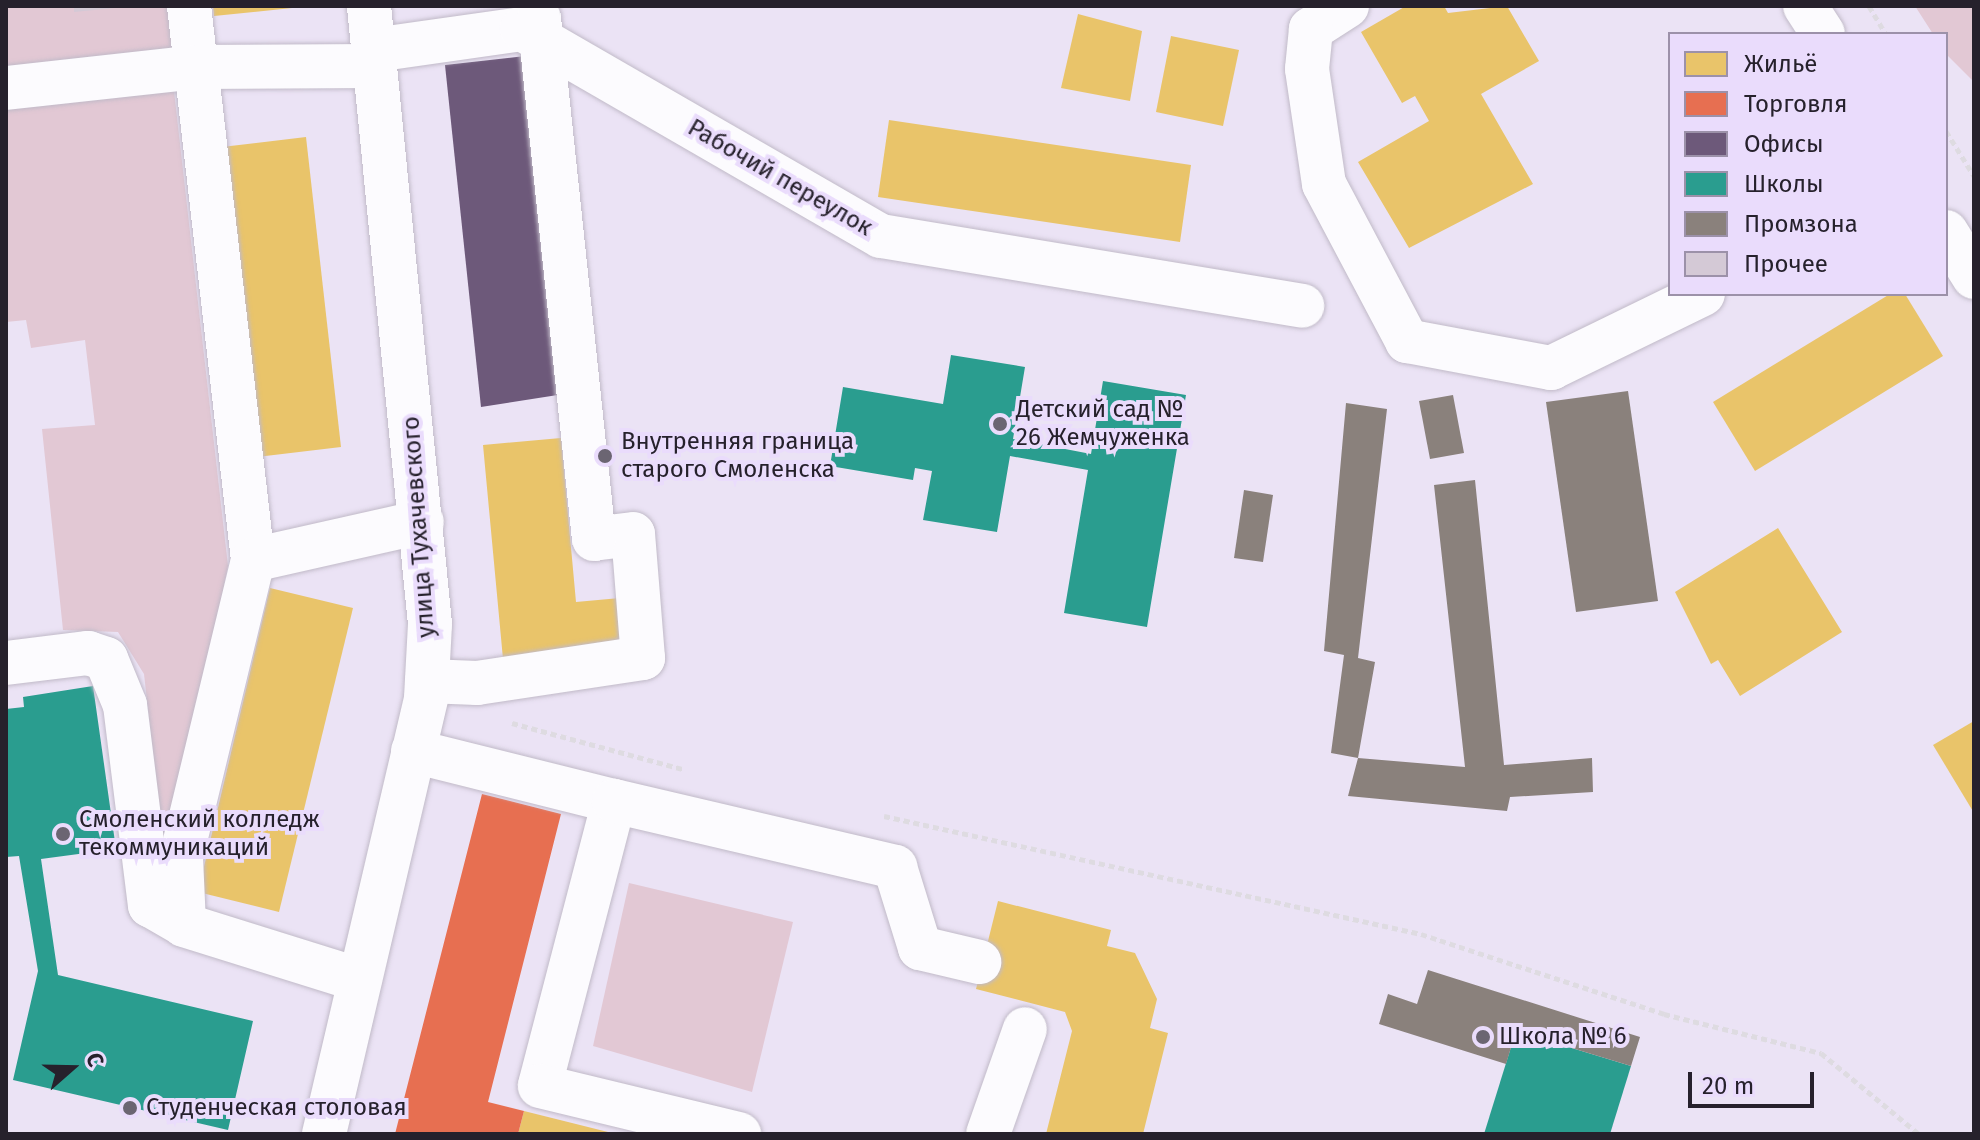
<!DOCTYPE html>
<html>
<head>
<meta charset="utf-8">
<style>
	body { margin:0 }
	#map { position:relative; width:1980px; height:1140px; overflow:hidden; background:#ebe3f5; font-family:"Fira Sans",sans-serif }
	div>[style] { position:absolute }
	.green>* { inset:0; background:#e2c8d4 }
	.homes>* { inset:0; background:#e9c46a }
	.shops>* { inset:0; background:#e76f51 }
	.offices>* { inset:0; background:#6d597a }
	.schools>* { inset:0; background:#2a9d8f }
	.industry>* { inset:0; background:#8a817c }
	.building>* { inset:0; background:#d4c9d6 }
	.path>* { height:5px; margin-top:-2.5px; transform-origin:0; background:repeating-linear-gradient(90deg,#dedbe1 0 6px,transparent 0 10px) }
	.roads { filter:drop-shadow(0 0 2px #c1bac8) drop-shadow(0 0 2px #c1bac8) }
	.minor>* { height:44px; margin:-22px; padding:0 22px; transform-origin:22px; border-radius:22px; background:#fcfbfe }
	.dots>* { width:22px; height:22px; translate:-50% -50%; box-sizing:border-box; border:4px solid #eadcfc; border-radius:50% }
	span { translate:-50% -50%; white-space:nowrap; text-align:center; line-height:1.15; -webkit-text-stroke:8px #eadcfc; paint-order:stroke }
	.street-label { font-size:24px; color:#26212c }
	.poi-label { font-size:24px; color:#26212c }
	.left { translate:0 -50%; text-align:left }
	.frame { position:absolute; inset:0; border:8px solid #26212c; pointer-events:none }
	.legend { position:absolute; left:1668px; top:32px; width:280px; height:264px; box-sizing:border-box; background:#eadcfc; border:2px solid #9c91a9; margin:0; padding:10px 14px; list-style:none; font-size:24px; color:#26212c }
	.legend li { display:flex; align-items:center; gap:16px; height:40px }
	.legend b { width:40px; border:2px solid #9c91a9 }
	.north { position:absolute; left:32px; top:1028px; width:80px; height:80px; -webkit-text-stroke:6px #eadcfc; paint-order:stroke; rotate:70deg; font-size:22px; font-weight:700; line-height:32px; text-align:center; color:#26212c }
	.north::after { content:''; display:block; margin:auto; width:28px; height:36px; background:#26212c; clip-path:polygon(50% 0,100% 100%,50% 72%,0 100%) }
	.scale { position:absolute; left:1688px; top:1072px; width:126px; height:36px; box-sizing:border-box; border:4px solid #26212c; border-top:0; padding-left:10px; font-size:24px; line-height:28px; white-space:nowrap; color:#26212c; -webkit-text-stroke:6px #eadcfc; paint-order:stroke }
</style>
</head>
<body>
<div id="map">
	<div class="green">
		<div style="clip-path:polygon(6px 6px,170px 6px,176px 53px,6px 69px)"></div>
		<div style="clip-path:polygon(1915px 6px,1974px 6px,1974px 82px,1946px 54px,1946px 34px,1933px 34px)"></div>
		<div style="clip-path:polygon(174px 91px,228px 566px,180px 802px,161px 824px,144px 674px,118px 632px,63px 630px,42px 429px,95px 425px,85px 340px,31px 348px,26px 320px,6px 322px,6px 104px)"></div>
		<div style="clip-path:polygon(629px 883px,793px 922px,752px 1092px,593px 1046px)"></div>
	</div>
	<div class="homes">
		<div style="clip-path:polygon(213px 6px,291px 6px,292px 8px,214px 16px)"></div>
		<div style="clip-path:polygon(1406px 6px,1444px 6px,1448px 13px,1507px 6px,1539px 61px,1481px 94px,1533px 184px,1409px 248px,1358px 162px,1429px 121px,1415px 96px,1402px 103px,1361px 32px)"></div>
		<div style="clip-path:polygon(1078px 14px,1142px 31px,1130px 101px,1061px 88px)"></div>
		<div style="clip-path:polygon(1171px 36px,1239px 50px,1223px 126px,1156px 112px)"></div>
		<div style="clip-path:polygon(889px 120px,1191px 165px,1180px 242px,878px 197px)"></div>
		<div style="clip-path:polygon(306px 137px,341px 447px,257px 457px,222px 147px)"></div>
		<div style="clip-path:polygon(1890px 294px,1905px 294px,1943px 356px,1755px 471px,1713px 402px)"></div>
		<div style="clip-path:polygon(561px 438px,576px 602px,620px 598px,624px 648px,503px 659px,483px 445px)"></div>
		<div style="clip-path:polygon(1778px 528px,1842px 632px,1740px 696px,1718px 660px,1711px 664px,1675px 592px)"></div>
		<div style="clip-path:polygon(270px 588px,353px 608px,279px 912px,198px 892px)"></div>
		<div style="clip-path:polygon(1974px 721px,1974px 813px,1933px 745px)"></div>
		<div style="clip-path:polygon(998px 901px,1111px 930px,1107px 946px,1135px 953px,1157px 999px,1150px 1028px,1168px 1033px,1143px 1134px,1046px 1134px,1072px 1031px,1065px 1012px,976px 989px)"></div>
		<div style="clip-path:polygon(524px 1111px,612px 1133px,612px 1134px,518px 1134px)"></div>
	</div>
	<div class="shops">
		<div style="clip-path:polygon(482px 794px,561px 814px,488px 1102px,524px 1111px,518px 1134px,395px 1134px)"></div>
	</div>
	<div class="offices">
		<div style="clip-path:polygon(525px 56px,564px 394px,481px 407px,445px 65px)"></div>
	</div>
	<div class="schools">
		<div style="clip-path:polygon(951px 355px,1025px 367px,1013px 439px,1091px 454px,1103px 381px,1186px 395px,1147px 627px,1064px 613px,1088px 470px,1010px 456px,997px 532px,923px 520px,932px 471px,915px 468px,913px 480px,830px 466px,843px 387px,943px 404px)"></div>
		<div style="clip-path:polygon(93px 686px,116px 849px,41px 859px,58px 975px,253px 1021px,228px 1130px,13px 1080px,38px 971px,19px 856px,6px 857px,6px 709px,24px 707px,23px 697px)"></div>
		<div style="clip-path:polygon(1516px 1031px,1631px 1066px,1610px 1134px,1484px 1134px)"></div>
	</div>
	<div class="industry">
		<div style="clip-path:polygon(1628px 391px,1658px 601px,1576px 612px,1546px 402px)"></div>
		<div style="clip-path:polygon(1453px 395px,1464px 453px,1430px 459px,1419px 401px)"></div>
		<div style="clip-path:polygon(1346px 403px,1387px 409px,1358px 658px,1375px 662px,1358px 758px,1331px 753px,1344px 655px,1324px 651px)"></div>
		<div style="clip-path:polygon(1475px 480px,1504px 765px,1592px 758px,1593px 792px,1510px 797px,1507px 811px,1348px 796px,1358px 758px,1465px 767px,1434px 485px)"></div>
		<div style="clip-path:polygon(1244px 490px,1273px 495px,1263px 562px,1234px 558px)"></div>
		<div style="clip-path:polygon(1428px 970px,1640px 1037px,1631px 1066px,1516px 1031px,1506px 1064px,1379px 1024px,1388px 994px,1417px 1004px)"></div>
	</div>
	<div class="building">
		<div style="clip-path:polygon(74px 6px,115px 6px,115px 8px,74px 12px)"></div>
	</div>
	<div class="path">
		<div style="left:1869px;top:6px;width:33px;rotate:59deg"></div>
		<div style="left:1946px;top:131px;width:53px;rotate:58.1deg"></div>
		<div style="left:512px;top:723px;width:177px;rotate:15.1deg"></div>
		<div style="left:884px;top:816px;width:550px;rotate:12.39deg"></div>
		<div style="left:1421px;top:934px;width:256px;rotate:18.2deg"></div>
		<div style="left:1664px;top:1014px;width:162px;rotate:14deg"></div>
		<div style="left:1821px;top:1053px;width:127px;rotate:39.6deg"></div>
	</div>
	<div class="roads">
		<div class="minor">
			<div style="left:189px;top:6px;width:558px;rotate:83.41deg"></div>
			<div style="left:253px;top:560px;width:173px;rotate:-12.7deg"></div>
			<div style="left:1347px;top:6px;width:43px;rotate:147.4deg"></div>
			<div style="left:1311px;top:29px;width:40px;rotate:95.7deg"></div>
			<div style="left:1307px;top:69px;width:116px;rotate:81.6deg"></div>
			<div style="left:1324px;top:184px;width:178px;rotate:62.1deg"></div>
			<div style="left:1407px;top:341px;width:147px;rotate:10.6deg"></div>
			<div style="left:1551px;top:368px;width:169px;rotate:-26deg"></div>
			<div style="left:1805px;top:6px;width:33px;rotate:57deg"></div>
			<div style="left:374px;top:50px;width:149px;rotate:-8.1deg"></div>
			<div style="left:522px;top:29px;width:414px;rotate:30deg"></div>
			<div style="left:881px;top:236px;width:427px;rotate:9.4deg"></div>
			<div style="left:6px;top:88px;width:191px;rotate:-6.3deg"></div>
			<div style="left:196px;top:67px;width:179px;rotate:-0.3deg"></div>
			<div style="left:1946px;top:232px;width:53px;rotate:58.1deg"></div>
			<div style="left:253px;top:560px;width:307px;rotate:103.6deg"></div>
			<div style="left:181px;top:858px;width:67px;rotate:87.4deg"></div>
			<div style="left:184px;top:925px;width:184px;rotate:17.4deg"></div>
			<div style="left:6px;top:663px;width:83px;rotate:-7deg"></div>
			<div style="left:88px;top:653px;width:19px;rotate:18deg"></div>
			<div style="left:106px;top:659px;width:50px;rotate:67.6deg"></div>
			<div style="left:125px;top:705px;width:202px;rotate:82.9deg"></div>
			<div style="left:150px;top:905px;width:39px;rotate:30deg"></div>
			<div style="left:427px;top:681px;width:50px;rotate:2.3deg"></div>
			<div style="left:477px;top:683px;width:168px;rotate:-8.6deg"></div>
			<div style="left:643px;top:658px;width:124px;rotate:-94.6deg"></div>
			<div style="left:633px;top:534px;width:39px;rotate:173deg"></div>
			<div style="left:594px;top:539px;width:524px;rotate:-96.03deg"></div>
			<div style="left:413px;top:751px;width:207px;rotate:14deg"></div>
			<div style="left:614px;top:801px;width:294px;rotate:104.6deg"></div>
			<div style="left:540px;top:1086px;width:205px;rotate:13.6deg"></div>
			<div style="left:614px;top:801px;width:289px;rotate:13.2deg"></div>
			<div style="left:895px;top:867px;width:85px;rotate:72.8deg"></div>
			<div style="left:920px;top:948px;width:61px;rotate:13.3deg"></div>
			<div style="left:324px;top:1134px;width:448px;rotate:-76.8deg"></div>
			<div style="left:426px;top:698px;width:74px;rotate:-86.9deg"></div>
			<div style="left:430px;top:624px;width:621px;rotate:-95.64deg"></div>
			<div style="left:988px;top:1134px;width:111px;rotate:-70.6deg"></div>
		</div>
	</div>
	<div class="dots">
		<div style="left:1000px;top:424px;background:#6b6572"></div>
		<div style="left:605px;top:456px;background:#6b6572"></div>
		<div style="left:63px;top:834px;background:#6b6572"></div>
		<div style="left:1483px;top:1037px;background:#6b6572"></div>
		<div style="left:130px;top:1108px;background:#6b6572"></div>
	</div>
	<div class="street-label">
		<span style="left:780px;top:178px;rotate:30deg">Рабочий переулок</span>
		<span style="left:419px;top:527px;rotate:-94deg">улица Тухачевского</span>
	</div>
	<div class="poi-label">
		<span class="left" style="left:1016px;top:424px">Детский сад №<br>26 Жемчуженка</span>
		<span class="left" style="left:621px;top:456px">Внутренняя граница<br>старого Смоленска</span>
		<span class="left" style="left:79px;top:834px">Смоленский колледж<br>текоммуникаций</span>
		<span class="left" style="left:1499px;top:1037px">Школа № 6</span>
		<span class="left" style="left:146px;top:1108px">Студенческая столовая</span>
	</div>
	<div class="frame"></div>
	<ul class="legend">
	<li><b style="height:22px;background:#e9c46a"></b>Жильё</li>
	<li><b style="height:22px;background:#e76f51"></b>Торговля</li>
	<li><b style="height:22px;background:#6d597a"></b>Офисы</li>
	<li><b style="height:22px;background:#2a9d8f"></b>Школы</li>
	<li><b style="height:22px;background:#8a817c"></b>Промзона</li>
	<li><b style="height:22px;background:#d4c9d6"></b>Прочее</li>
	</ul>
	<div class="north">С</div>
	<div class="scale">20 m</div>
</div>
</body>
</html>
